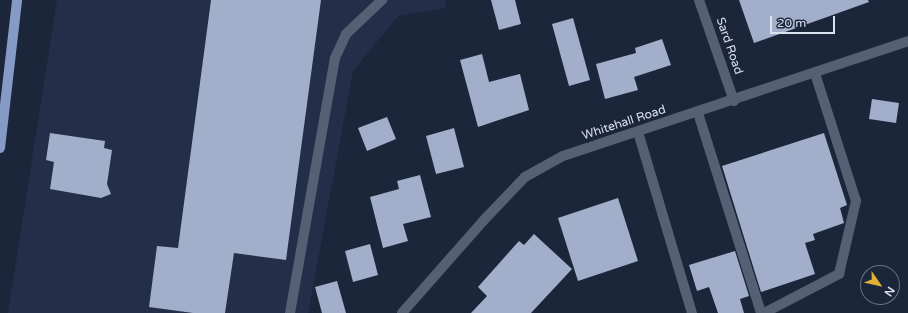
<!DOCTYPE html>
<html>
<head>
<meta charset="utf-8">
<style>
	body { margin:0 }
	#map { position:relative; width:908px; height:313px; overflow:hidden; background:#1c263a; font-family:"Varela Round",sans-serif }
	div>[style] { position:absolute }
	.built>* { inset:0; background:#232f48 }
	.building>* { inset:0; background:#a2afca }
	.minor>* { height:10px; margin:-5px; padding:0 5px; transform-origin:5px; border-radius:5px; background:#566075 }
	.major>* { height:10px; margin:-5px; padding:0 5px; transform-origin:5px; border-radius:5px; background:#859ac5 }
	span { translate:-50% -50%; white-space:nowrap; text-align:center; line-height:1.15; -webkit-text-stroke:4px #1c263a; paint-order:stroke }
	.street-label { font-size:12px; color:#dbe2f0 }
	.north { position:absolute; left:860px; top:265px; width:40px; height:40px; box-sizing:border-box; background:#1c263a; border:1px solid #687183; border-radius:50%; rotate:124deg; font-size:11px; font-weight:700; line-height:16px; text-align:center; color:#dbe2f0 }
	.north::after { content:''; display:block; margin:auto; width:14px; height:18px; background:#e1af34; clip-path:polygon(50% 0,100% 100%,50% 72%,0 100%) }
	.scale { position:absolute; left:770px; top:16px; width:65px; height:18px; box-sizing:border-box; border:2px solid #dbe2f0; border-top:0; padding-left:5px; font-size:12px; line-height:14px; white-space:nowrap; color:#dbe2f0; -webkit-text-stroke:3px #1c263a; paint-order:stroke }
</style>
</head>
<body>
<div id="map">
	<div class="built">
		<div style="clip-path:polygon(57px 0,446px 0,445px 8px,398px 16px,353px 71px,308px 313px,8px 313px)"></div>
	</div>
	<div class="building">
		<div style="clip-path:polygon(211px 0,321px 0,286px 260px,234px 253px,225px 313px,193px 313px,149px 307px,157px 246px,178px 248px)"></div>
		<div style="clip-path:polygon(491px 0,515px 0,521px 24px,499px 30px)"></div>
		<div style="clip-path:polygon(739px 0,868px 0,869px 2px,754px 43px)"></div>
		<div style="clip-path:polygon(573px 18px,590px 80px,569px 86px,552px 24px)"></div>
		<div style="clip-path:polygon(662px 39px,671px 65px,634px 77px,638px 90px,605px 99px,596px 64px,636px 53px,635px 48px)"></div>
		<div style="clip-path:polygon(482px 54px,489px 82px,520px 74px,529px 110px,478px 127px,460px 60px)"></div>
		<div style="clip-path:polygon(872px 99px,899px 103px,896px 123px,869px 119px)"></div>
		<div style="clip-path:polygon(387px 117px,396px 139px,367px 151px,358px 128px)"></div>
		<div style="clip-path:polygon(454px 128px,464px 167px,436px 174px,426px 136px)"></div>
		<div style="clip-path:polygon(50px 133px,105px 141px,104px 148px,112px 150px,107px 184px,111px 194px,101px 198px,50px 189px,54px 162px,46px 160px)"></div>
		<div style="clip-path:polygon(824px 133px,847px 205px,840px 208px,844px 223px,813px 234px,815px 240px,805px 243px,815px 274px,761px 292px,722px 166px)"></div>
		<div style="clip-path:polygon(420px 175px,431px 217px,403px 224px,408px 241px,383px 248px,370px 197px,399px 189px,397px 181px)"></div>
		<div style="clip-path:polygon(618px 198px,638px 261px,578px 281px,558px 218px)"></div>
		<div style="clip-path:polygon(534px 234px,572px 269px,531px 313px,471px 313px,487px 296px,478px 287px,519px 241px,524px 245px)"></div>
		<div style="clip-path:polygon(370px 244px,378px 275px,353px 282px,345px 251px)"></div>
		<div style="clip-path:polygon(735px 251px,749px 296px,740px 299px,744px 313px,718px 313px,709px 287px,697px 291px,689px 265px)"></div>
		<div style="clip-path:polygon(337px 281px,346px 313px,322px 313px,315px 287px)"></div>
	</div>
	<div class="minor">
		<div style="left:699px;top:0;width:107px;rotate:70.9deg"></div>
		<div style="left:698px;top:113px;width:210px;rotate:72.5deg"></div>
		<div style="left:638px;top:132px;width:189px;rotate:73.4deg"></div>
		<div style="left:290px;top:313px;width:259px;rotate:-80deg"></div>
		<div style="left:335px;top:58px;width:26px;rotate:-65deg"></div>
		<div style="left:346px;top:34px;width:50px;rotate:-43.4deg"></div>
		<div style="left:402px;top:313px;width:123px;rotate:-48.6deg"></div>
		<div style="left:483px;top:221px;width:61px;rotate:-46.3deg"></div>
		<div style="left:525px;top:177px;width:43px;rotate:-28.9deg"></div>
		<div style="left:563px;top:156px;width:364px;rotate:-18.4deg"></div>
		<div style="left:764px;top:313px;width:85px;rotate:-27.5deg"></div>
		<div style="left:839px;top:274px;width:75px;rotate:-76.9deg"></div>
		<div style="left:856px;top:201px;width:134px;rotate:-107.8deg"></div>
	</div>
	<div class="major">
		<div style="left:0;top:148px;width:149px;rotate:-83.4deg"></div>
	</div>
	<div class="street-label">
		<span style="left:729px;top:46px;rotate:71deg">Sard Road</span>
		<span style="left:624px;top:123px;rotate:-18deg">Whitehall Road</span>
	</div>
	<div class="north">N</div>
	<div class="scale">20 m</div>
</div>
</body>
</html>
